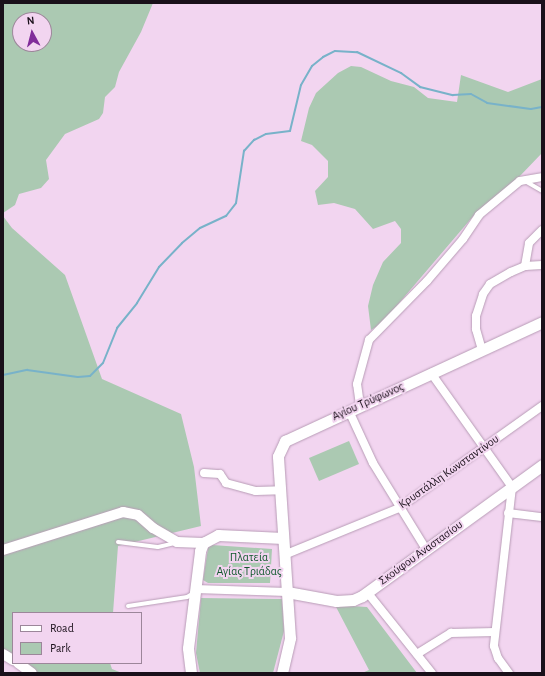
<!DOCTYPE html>
<html>
<head>
<meta charset="utf-8">
<style>
	body { margin:0 }
	#map { position:relative; width:545px; height:676px; overflow:hidden; background:#f2d5f0; font-family:"Alegreya Sans",sans-serif }
	div>[style] { position:absolute }
	.green>* { inset:0; background:#abc9b2 }
	.stream>* { height:2px; margin:-1px; padding:0 1px; transform-origin:1px; border-radius:1px; background:#78b2c9 }
	.roads { filter:drop-shadow(0 0 1px #b89cb6) drop-shadow(0 0 1px #b89cb6) }
	.service>* { height:4px; margin:-2px; padding:0 2px; transform-origin:2px; border-radius:2px; background:#fff }
	.minor>* { height:8px; margin:-4px; padding:0 4px; transform-origin:4px; border-radius:4px; background:#fff }
	.tertiary>* { height:10px; margin:-5px; padding:0 5px; transform-origin:5px; border-radius:5px; background:#fff }
	.secondary>* { height:11px; margin:-5.5px; padding:0 5.5px; transform-origin:5.5px; border-radius:5.5px; background:#fff }
	span { translate:-50% -50%; white-space:nowrap; text-align:center; line-height:1.15; -webkit-text-stroke:4px #f2d5f0; paint-order:stroke }
	.street-label { font-size:12px; color:#1a101a }
	.park-label { font-size:12px; color:#11592d }
	.frame { position:absolute; inset:0; border:4px solid #1a101a; pointer-events:none }
	.legend { position:absolute; left:12px; top:612px; width:130px; height:52px; box-sizing:border-box; background:#f2d5f0; border:1px solid #9c869a; margin:0; padding:5px 7px; list-style:none; font-size:12px; color:#1a101a }
	.legend li { display:flex; align-items:center; gap:8px; height:20px }
	.legend b { width:20px; border:1px solid #9c869a }
	.north { position:absolute; left:12px; top:12px; width:40px; height:40px; box-sizing:border-box; background:#f2d5f0; border:1px solid #9c869a; border-radius:50%; rotate:353deg; font-size:11px; font-weight:700; line-height:16px; text-align:center; color:#1a101a }
	.north::after { content:''; display:block; margin:auto; width:14px; height:18px; background:#812c9a; clip-path:polygon(50% 0,100% 100%,50% 72%,0 100%) }
</style>
</head>
<body>
<div id="map">
	<div class="green">
		<div style="clip-path:polygon(evenodd,3px 3px,153px 3px,141px 32px,119px 72px,115px 87px,105px 97px,103px 113px,99px 119px,65px 134px,46px 160px,49px 179px,41px 188px,19px 194px,15px 205px,3px 213px,3px 3px,20px 20px,44px 20px,44px 44px,20px 44px,20px 20px)"></div>
		<div style="clip-path:polygon(351px 66px,361px 67px,391px 81px,414px 87px,428px 98px,457px 102px,461px 75px,508px 92px,542px 79px,542px 153px,519px 177px,475px 214px,382px 323px,371px 330px,368px 306px,373px 285px,383px 262px,401px 243px,401px 229px,395px 221px,373px 229px,355px 209px,334px 203px,318px 205px,315px 191px,328px 177px,328px 161px,312px 145px,301px 141px,309px 108px,316px 93px,338px 73px)"></div>
		<div style="clip-path:polygon(3px 216px,12px 228px,65px 275px,102px 379px,181px 414px,194px 467px,201px 526px,118px 546px,113px 613px,13px 613px,13px 655px,3px 650px)"></div>
		<div style="clip-path:polygon(349px 441px,359px 464px,319px 481px,309px 458px)"></div>
		<div style="clip-path:polygon(212px 545px,272px 549px,270px 583px,208px 583px,203px 580px,208px 548px)"></div>
		<div style="clip-path:polygon(201px 598px,282px 599px,284px 631px,273px 673px,200px 673px,196px 653px)"></div>
		<div style="clip-path:polygon(335px 605px,367px 607px,417px 673px,362px 673px,369px 670px)"></div>
		<div style="clip-path:polygon(27px 663px,110px 663px,112px 669px,122px 673px,36px 673px)"></div>
	</div>
	<div class="stream">
		<div style="left:3px;top:375px;width:25px;rotate:-12deg"></div>
		<div style="left:27px;top:370px;width:51px;rotate:7.8deg"></div>
		<div style="left:78px;top:377px;width:12px;rotate:-5deg"></div>
		<div style="left:90px;top:376px;width:18px;rotate:-45deg"></div>
		<div style="left:103px;top:363px;width:38px;rotate:-68deg"></div>
		<div style="left:117px;top:328px;width:32px;rotate:-51deg"></div>
		<div style="left:137px;top:303px;width:42px;rotate:-58.6deg"></div>
		<div style="left:159px;top:267px;width:33px;rotate:-46deg"></div>
		<div style="left:182px;top:243px;width:23px;rotate:-40deg"></div>
		<div style="left:200px;top:228px;width:29px;rotate:-25deg"></div>
		<div style="left:226px;top:216px;width:16px;rotate:-52deg"></div>
		<div style="left:236px;top:203px;width:53px;rotate:-81.3deg"></div>
		<div style="left:244px;top:151px;width:15px;rotate:-48deg"></div>
		<div style="left:254px;top:140px;width:13px;rotate:-27deg"></div>
		<div style="left:266px;top:134px;width:24px;rotate:-7deg"></div>
		<div style="left:290px;top:131px;width:47px;rotate:-76.6deg"></div>
		<div style="left:301px;top:85px;width:22px;rotate:-60deg"></div>
		<div style="left:312px;top:66px;width:14px;rotate:-39deg"></div>
		<div style="left:323px;top:57px;width:13px;rotate:-27deg"></div>
		<div style="left:335px;top:51px;width:22px;rotate:3deg"></div>
		<div style="left:357px;top:52px;width:49px;rotate:25.5deg"></div>
		<div style="left:401px;top:73px;width:24px;rotate:36deg"></div>
		<div style="left:420px;top:87px;width:34px;rotate:14deg"></div>
		<div style="left:453px;top:95px;width:18px;rotate:-3deg"></div>
		<div style="left:471px;top:94px;width:18px;rotate:29deg"></div>
		<div style="left:487px;top:103px;width:44px;rotate:7.8deg"></div>
		<div style="left:531px;top:109px;width:11px;rotate:-10deg"></div>
	</div>
	<div class="roads">
		<div class="service">
			<div style="left:525px;top:181px;width:20px;rotate:30deg"></div>
			<div style="left:118px;top:542px;width:40px;rotate:7.1deg"></div>
			<div style="left:158px;top:547px;width:17px;rotate:-13deg"></div>
			<div style="left:128px;top:606px;width:60px;rotate:-8.7deg"></div>
			<div style="left:187px;top:597px;width:8px;rotate:-30deg"></div>
		</div>
		<div class="minor">
			<div style="left:525px;top:266px;width:23px;rotate:-80deg"></div>
			<div style="left:529px;top:243px;width:18px;rotate:-45deg"></div>
			<div style="left:482px;top:350px;width:22px;rotate:-106deg"></div>
			<div style="left:476px;top:329px;width:13px;rotate:-90deg"></div>
			<div style="left:476px;top:316px;width:23px;rotate:-72deg"></div>
			<div style="left:483px;top:294px;width:12px;rotate:-55deg"></div>
			<div style="left:490px;top:284px;width:24px;rotate:-30deg"></div>
			<div style="left:511px;top:272px;width:15px;rotate:-23deg"></div>
			<div style="left:525px;top:266px;width:17px;rotate:-3deg"></div>
			<div style="left:431px;top:373px;width:140px;rotate:54.6deg"></div>
			<div style="left:512px;top:487px;width:160px;rotate:96.5deg"></div>
			<div style="left:494px;top:646px;width:13px;rotate:72deg"></div>
			<div style="left:498px;top:658px;width:19px;rotate:54deg"></div>
			<div style="left:360px;top:405px;width:21px;rotate:-98deg"></div>
			<div style="left:357px;top:384px;width:46px;rotate:-74.7deg"></div>
			<div style="left:369px;top:340px;width:83px;rotate:-45.5deg"></div>
			<div style="left:427px;top:281px;width:55px;rotate:-49.4deg"></div>
			<div style="left:463px;top:239px;width:29px;rotate:-56deg"></div>
			<div style="left:479px;top:215px;width:53px;rotate:-39.7deg"></div>
			<div style="left:520px;top:181px;width:22px;rotate:-10deg"></div>
			<div style="left:349px;top:411px;width:57px;rotate:65.2deg"></div>
			<div style="left:373px;top:463px;width:101px;rotate:58.4deg"></div>
			<div style="left:204px;top:473px;width:16px;rotate:4deg"></div>
			<div style="left:220px;top:474px;width:11px;rotate:56deg"></div>
			<div style="left:226px;top:483px;width:31px;rotate:15deg"></div>
			<div style="left:256px;top:491px;width:25px;rotate:-2deg"></div>
			<div style="left:508px;top:513px;width:34px;rotate:7deg"></div>
			<div style="left:284px;top:555px;width:124px;rotate:-22.2deg"></div>
			<div style="left:399px;top:508px;width:176px;rotate:-35.5deg"></div>
			<div style="left:195px;top:589px;width:92px;rotate:1.9deg"></div>
			<div style="left:367px;top:592px;width:104px;rotate:51.3deg"></div>
			<div style="left:417px;top:654px;width:40px;rotate:-32deg"></div>
			<div style="left:451px;top:633px;width:44px;rotate:-1.3deg"></div>
		</div>
		<div class="tertiary">
			<div style="left:3px;top:550px;width:126px;rotate:-17.6deg"></div>
			<div style="left:123px;top:512px;width:15px;rotate:11deg"></div>
			<div style="left:138px;top:515px;width:20px;rotate:41deg"></div>
			<div style="left:153px;top:528px;width:28px;rotate:30deg"></div>
			<div style="left:177px;top:542px;width:26px;rotate:2deg"></div>
			<div style="left:3px;top:654px;width:12px;rotate:31deg"></div>
			<div style="left:18px;top:663px;width:17px;rotate:36deg"></div>
		</div>
		<div class="secondary">
			<div style="left:287px;top:592px;width:50px;rotate:10.4deg"></div>
			<div style="left:336px;top:601px;width:17px;rotate:-3deg"></div>
			<div style="left:353px;top:600px;width:10px;rotate:-24deg"></div>
			<div style="left:362px;top:596px;width:223px;rotate:-36deg"></div>
			<div style="left:191px;top:673px;width:25px;rotate:-97deg"></div>
			<div style="left:188px;top:648px;width:98px;rotate:-82.9deg"></div>
			<div style="left:200px;top:551px;width:9px;rotate:-69deg"></div>
			<div style="left:203px;top:543px;width:17px;rotate:-28deg"></div>
			<div style="left:218px;top:535px;width:65px;rotate:2.6deg"></div>
			<div style="left:282px;top:673px;width:36px;rotate:-77deg"></div>
			<div style="left:290px;top:638px;width:182px;rotate:-93.8deg"></div>
			<div style="left:278px;top:456px;width:17px;rotate:-65deg"></div>
			<div style="left:285px;top:441px;width:283px;rotate:-24.8deg"></div>
		</div>
	</div>
	<div class="street-label">
		<span style="left:368px;top:402px;rotate:-24deg">Αγίου Τρύφωνος</span>
		<span style="left:449px;top:472px;rotate:-35deg">Κρυστάλλη Κωνσταντίνου</span>
		<span style="left:421px;top:553px;rotate:-36deg">Σκούφου Αναστασίου</span>
	</div>
	<div class="park-label">
		<span style="left:249px;top:565px">Πλατεία<br>Αγίας Τριάδας</span>
	</div>
	<div class="frame"></div>
	<ul class="legend">
	<li><b style="height:5px;background:#fff"></b>Road</li>
	<li><b style="height:11px;background:#abc9b2"></b>Park</li>
	</ul>
	<div class="north">N</div>
</div>
</body>
</html>
